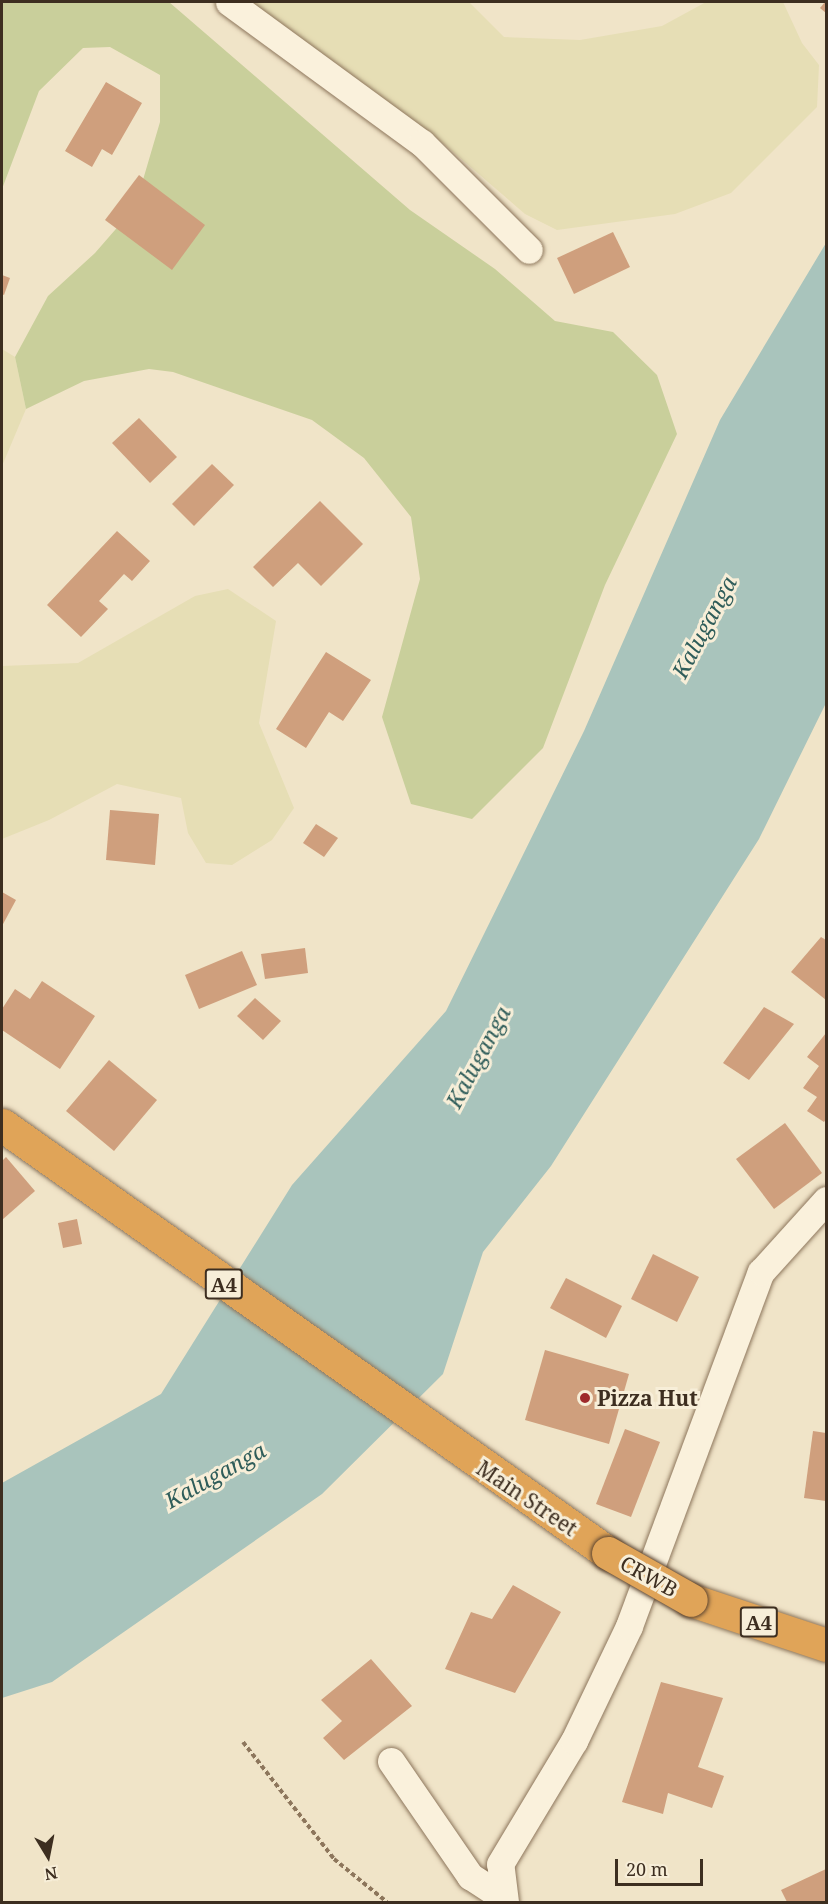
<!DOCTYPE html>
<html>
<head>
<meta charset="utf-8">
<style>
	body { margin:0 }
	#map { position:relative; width:828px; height:1904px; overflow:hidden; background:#f0e4c8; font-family:"Noto Serif",serif }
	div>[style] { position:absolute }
	.farmland>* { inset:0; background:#e6deb5 }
	.green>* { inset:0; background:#c9cf9b }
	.water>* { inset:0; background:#a9c4bc }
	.building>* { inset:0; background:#cf9f7d }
	.path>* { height:4px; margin-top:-2px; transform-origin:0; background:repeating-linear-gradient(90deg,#8d765c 0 4.5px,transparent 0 7.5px) }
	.roads { filter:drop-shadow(0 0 2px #8d765c) drop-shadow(0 0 2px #8d765c) }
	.street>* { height:27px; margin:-13.5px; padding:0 13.5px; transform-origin:13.5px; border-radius:13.5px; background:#faf1dc }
	.highway>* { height:33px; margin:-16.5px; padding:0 16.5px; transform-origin:16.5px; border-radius:16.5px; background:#e0a458 }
	.bridges { filter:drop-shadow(0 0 2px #5b4430) drop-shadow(0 0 2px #5b4430) }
	.highway-bridge>* { height:33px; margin:-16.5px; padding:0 16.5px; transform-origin:16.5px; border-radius:16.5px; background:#e0a458 }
	.dots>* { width:16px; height:16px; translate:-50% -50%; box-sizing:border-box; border:3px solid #f7eed8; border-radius:50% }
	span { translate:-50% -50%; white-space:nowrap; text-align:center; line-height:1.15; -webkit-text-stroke:6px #f7eed8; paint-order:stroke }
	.shield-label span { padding:2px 4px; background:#f7eed8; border:2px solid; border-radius:4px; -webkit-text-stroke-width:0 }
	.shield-label { font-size:20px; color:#3d2e20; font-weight:700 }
	.poi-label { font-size:21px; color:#3d2e20; font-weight:700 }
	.left { translate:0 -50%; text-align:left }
	.street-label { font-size:21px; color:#3d2e20 }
	.water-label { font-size:22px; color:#2f5d5a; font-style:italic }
	.frame { position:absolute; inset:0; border:3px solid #3d2e20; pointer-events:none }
	.north { position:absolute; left:18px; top:1826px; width:60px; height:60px; -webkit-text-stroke:4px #f7eed8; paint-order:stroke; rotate:170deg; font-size:16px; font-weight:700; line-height:24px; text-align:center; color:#3d2e20 }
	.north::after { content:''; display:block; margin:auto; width:21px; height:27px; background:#3d2e20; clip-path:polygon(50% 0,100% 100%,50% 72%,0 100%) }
	.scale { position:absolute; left:615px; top:1859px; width:88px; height:27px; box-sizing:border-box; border:3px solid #3d2e20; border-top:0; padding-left:8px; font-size:18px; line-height:21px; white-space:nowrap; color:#3d2e20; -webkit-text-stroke:4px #f7eed8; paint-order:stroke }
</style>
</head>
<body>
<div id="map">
	<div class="farmland">
		<div style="clip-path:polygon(246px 2px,469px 2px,504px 37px,580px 40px,662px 26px,706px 2px,783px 2px,802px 43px,819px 65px,817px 107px,731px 193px,675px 214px,557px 230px,525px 214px,444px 144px)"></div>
		<div style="clip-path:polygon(2px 349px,15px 357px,26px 409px,2px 466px)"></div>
		<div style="clip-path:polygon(228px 589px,276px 621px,259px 723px,294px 808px,272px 840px,232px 865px,206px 863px,188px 833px,181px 798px,117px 784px,49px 820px,2px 839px,2px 666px,78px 663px,195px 596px)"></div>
	</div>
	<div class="green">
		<div style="clip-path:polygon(2px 2px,169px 2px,410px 210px,495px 269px,555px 321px,613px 332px,657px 375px,677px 434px,605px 585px,543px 748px,472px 819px,411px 804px,382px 717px,420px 579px,411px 517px,364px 458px,312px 420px,173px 372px,149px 369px,84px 381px,26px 409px,15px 357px,48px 296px,95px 253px,135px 207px,160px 122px,160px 75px,110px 47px,83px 48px,39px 91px,2px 189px)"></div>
	</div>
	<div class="water">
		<div style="clip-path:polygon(826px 243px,826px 703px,759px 839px,551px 1166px,483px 1252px,443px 1374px,322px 1494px,52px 1682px,2px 1698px,2px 1483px,161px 1394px,292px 1185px,446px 1011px,584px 731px,720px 420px)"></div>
	</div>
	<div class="building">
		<div style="clip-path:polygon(825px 2px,826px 2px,826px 13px,820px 8px)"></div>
		<div style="clip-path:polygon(106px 82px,142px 103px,112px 155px,102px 149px,92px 167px,65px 151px)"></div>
		<div style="clip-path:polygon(139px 175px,205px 225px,172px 270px,105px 220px)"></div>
		<div style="clip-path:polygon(613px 232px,630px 267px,574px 294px,557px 258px)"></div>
		<div style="clip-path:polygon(2px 275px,10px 278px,4px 295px,2px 294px)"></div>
		<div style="clip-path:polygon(139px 418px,177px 457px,150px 483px,112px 443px)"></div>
		<div style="clip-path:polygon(212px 464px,234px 485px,194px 526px,172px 504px)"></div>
		<div style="clip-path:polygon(320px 501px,363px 544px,321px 586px,298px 563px,273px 587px,253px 567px)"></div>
		<div style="clip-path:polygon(117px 531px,150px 561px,132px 581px,124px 574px,99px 601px,108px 609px,81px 637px,47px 605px)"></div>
		<div style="clip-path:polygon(326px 652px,371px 680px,343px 721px,329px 712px,306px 748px,276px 729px)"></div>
		<div style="clip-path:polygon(110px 810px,159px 814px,155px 865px,106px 860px)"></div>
		<div style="clip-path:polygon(316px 824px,338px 838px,324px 857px,303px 843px)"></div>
		<div style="clip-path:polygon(2px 892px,16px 900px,2px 926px)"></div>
		<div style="clip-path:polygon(821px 937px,826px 940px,826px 1000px,791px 972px)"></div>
		<div style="clip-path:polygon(305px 948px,308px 973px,265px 979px,261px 954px)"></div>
		<div style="clip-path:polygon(242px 951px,257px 985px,199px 1009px,185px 975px)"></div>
		<div style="clip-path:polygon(42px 981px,95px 1016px,60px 1069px,2px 1030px,2px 1009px,15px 989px,30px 999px)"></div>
		<div style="clip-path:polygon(255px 998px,281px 1021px,263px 1040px,237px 1016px)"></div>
		<div style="clip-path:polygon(764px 1007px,794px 1024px,749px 1080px,723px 1063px)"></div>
		<div style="clip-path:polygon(826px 1033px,826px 1119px,824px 1122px,807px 1111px,817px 1097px,803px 1088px,819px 1066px,807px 1057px)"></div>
		<div style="clip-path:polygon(109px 1060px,157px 1100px,114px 1151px,66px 1111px)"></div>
		<div style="clip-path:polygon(785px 1123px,822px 1173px,774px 1209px,736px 1159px)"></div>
		<div style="clip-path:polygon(6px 1157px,35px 1191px,2px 1220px,2px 1161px)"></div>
		<div style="clip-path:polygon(77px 1219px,82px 1244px,63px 1248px,58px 1223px)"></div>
		<div style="clip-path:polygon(653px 1254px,699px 1277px,677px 1322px,631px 1299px)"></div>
		<div style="clip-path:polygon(566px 1278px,622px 1306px,606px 1338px,550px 1308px)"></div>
		<div style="clip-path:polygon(545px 1350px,629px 1374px,609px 1444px,525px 1420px)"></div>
		<div style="clip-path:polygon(625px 1429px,660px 1442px,631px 1517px,596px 1504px)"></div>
		<div style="clip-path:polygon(813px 1431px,826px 1433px,826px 1501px,804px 1498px)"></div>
		<div style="clip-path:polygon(513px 1585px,561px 1612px,515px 1693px,445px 1669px,471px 1612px,492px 1619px)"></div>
		<div style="clip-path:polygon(371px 1659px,412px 1706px,344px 1760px,323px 1738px,342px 1721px,321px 1700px)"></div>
		<div style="clip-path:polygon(661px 1682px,723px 1698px,698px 1767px,724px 1776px,712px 1808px,668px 1793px,663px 1814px,622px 1802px)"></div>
		<div style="clip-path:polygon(826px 1869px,826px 1902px,787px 1902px,781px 1890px)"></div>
	</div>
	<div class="path">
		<div style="left:243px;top:1742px;width:148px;rotate:52.1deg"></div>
		<div style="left:334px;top:1859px;width:68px;rotate:39.1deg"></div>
	</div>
	<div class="roads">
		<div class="street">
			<div style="left:229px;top:2px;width:239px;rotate:36.2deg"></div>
			<div style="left:422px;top:143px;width:151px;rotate:45deg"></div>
			<div style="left:391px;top:1761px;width:140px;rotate:55.5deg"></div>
			<div style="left:470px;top:1876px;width:37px;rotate:33deg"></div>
			<div style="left:505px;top:1902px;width:38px;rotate:-97deg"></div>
			<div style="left:500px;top:1864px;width:144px;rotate:-59deg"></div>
			<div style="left:574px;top:1741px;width:127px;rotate:-64.4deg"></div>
			<div style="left:629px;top:1626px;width:378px;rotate:-69.6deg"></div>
			<div style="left:761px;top:1272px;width:97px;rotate:-47.9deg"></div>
		</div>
		<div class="highway">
			<div style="left:2px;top:1125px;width:742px;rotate:35.23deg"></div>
			<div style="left:691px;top:1600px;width:142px;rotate:18.4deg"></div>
		</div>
	</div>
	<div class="bridges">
		<div class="highway-bridge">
			<div style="left:608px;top:1553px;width:95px;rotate:29.5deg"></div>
		</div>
	</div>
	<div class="dots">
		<div style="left:585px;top:1398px;background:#9e2a2b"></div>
	</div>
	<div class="shield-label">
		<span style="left:224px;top:1284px">A4</span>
		<span style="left:759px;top:1622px">A4</span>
	</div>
	<div class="poi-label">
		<span class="left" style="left:597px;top:1398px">Pizza Hut</span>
	</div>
	<div class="street-label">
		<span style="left:527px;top:1498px;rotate:34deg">Main Street</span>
		<span style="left:649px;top:1576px;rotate:29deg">CRWB</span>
	</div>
	<div class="water-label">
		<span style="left:704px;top:627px;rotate:-62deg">Kaluganga</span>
		<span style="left:478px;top:1057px;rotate:-62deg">Kaluganga</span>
		<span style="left:215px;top:1475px;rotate:-29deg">Kaluganga</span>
	</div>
	<div class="frame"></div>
	<div class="north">N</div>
	<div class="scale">20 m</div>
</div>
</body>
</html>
